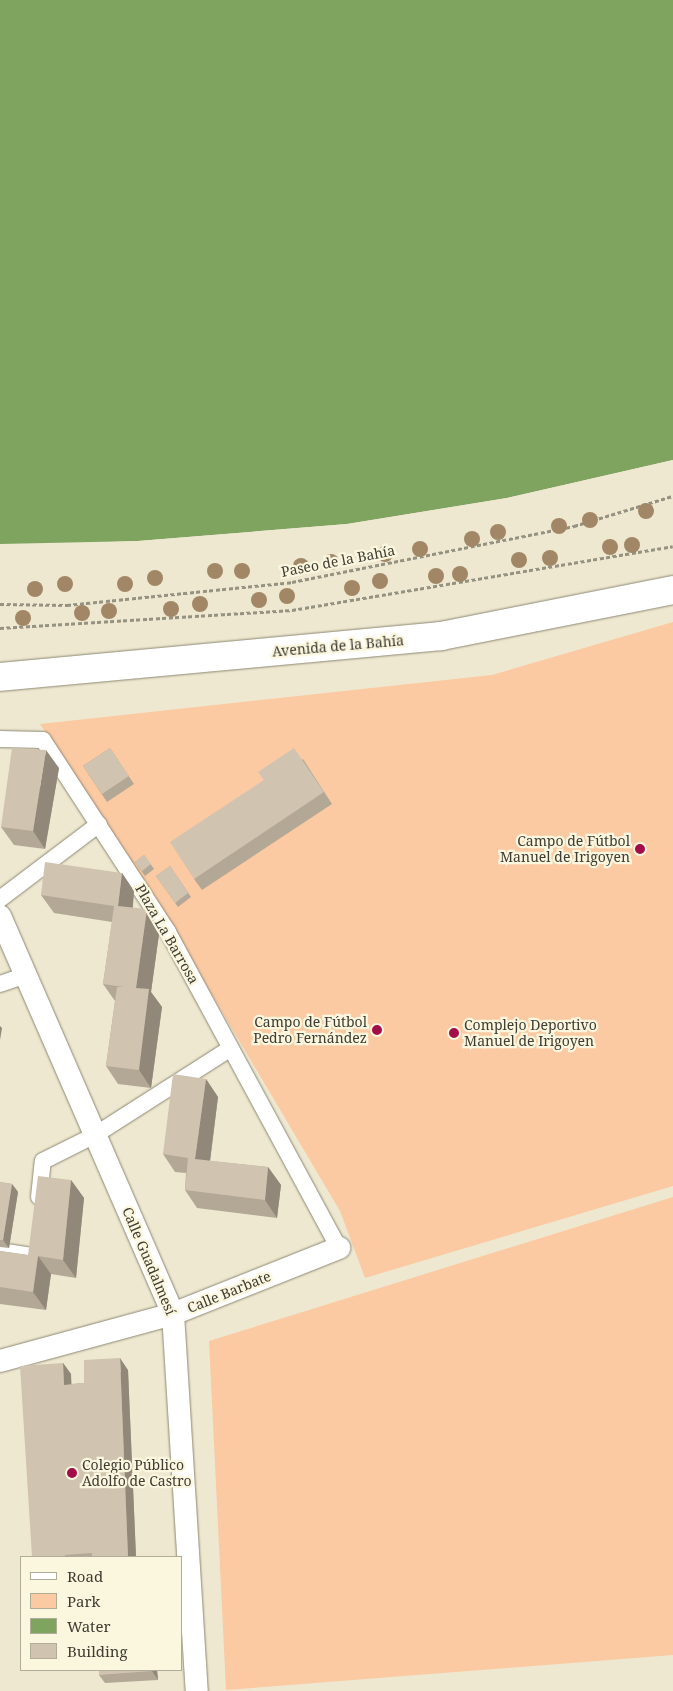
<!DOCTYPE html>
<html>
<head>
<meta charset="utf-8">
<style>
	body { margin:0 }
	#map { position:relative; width:673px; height:1691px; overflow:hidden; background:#eee8d1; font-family:"Noto Serif",serif }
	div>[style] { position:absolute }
	.green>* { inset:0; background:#fbc9a2 }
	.water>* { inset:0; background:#7ea460 }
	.pier>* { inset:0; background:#eee8d1 }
	.path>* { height:3px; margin-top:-1.5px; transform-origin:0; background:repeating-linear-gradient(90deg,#969282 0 4px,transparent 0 6.5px) }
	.roads { filter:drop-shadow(0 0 1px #8d8873) drop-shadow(0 0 1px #8d8873) }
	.pedestrian>* { height:16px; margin:-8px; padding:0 8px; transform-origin:8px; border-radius:8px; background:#fff }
	.minor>* { height:22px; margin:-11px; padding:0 11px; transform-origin:11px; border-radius:11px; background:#fff }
	.secondary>* { height:28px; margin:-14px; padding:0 14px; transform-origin:14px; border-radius:14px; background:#fff }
	.trees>* { width:16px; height:16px; margin:-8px; border-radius:50%; background:#a18766 }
	.wall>* { inset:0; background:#b3a896 }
	.shaded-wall>* { inset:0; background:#92887a }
	.building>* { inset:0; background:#d0c3af }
	.dots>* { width:14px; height:14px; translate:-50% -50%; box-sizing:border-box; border:2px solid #fbf6de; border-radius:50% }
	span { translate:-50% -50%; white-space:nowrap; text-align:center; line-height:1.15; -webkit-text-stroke:4.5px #fbf6de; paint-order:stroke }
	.street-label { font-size:14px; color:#3e3c33 }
	.poi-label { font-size:14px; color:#3e3c33 }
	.right { translate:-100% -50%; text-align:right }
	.left { translate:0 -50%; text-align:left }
	.legend { position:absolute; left:20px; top:1556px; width:162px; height:115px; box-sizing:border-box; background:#fbf6de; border:1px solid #afac9a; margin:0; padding:6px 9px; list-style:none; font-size:15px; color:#3e3c33 }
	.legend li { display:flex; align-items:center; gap:10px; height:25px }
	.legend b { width:25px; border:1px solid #afac9a }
</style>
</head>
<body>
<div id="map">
	<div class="green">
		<div style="clip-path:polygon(673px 622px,673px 1186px,365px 1278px,340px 1211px,144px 880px,40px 724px,492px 675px)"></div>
		<div style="clip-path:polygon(673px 1197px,673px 1655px,226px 1690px,209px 1341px)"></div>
	</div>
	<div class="water">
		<div style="clip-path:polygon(0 0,673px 0,673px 460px,507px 498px,347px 524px,138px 541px,0 544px)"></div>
	</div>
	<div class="pier">
		<div style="clip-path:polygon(673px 460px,670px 464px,507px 501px,347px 526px,138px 543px,0 546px,138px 541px,347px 524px,507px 498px)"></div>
	</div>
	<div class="path">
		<div style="left:0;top:604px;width:67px;rotate:0.9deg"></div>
		<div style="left:67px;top:605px;width:226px;rotate:-5.8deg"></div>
		<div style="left:292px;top:582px;width:288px;rotate:-11.2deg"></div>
		<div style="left:574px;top:526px;width:103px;rotate:-16.9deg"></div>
		<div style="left:0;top:628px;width:293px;rotate:-3.5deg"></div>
		<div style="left:292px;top:610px;width:386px;rotate:-9.5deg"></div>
	</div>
	<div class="roads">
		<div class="pedestrian">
			<div style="left:0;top:739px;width:43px;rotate:1.3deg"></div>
			<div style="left:43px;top:740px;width:229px;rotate:56.9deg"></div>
			<div style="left:168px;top:932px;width:359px;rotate:61.6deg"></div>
			<div style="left:0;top:899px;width:124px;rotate:-37.1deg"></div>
			<div style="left:0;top:984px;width:28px;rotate:-19deg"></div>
			<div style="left:39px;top:1197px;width:36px;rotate:-84deg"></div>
			<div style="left:43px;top:1161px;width:58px;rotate:-26.6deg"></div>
			<div style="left:95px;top:1135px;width:161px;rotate:-32.6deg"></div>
			<div style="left:0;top:1251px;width:32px;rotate:9deg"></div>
		</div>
		<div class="minor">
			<div style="left:0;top:916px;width:434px;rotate:66.5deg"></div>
			<div style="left:173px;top:1314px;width:378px;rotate:86.4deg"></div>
			<div style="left:0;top:1361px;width:179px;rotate:-15.2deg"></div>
			<div style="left:173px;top:1314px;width:179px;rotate:-21.7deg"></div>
		</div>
		<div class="secondary">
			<div style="left:0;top:677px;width:443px;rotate:-5.3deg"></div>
			<div style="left:441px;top:636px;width:237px;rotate:-11.2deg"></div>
		</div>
	</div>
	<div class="trees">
		<div style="left:646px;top:511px"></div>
		<div style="left:590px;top:520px"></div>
		<div style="left:559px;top:526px"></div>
		<div style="left:498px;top:532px"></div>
		<div style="left:472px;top:539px"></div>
		<div style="left:632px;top:545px"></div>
		<div style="left:610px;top:547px"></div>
		<div style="left:420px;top:549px"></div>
		<div style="left:385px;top:554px"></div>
		<div style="left:550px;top:558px"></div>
		<div style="left:519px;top:560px"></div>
		<div style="left:331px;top:562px"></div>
		<div style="left:301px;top:566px"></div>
		<div style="left:215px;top:571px"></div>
		<div style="left:242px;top:571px"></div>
		<div style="left:460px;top:574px"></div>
		<div style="left:436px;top:576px"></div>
		<div style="left:155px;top:578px"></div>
		<div style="left:380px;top:581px"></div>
		<div style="left:65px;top:584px"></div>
		<div style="left:125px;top:584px"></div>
		<div style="left:352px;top:588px"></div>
		<div style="left:35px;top:589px"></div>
		<div style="left:287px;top:596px"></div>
		<div style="left:259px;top:600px"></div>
		<div style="left:200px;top:604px"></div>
		<div style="left:171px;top:609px"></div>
		<div style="left:109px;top:611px"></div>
		<div style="left:82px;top:613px"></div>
		<div style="left:23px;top:618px"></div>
	</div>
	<div class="wall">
		<div style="clip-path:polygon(110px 748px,134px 784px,107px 802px,83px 766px)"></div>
		<div style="clip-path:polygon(303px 759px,332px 804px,202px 890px,194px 879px)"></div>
		<div style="clip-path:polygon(59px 768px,45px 849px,14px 845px,1px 827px)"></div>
		<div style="clip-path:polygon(144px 855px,154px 869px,145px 876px,135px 862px)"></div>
		<div style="clip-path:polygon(170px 866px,191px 897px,178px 907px,156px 876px)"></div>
		<div style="clip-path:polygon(122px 873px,134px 891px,133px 908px,160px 927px,151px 992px,162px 1007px,151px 1088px,118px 1084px,106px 1066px,115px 1001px,103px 984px,112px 922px,54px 913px,41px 895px)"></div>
		<div style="clip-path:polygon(206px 1079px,218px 1097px,210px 1161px,268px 1167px,281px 1185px,277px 1218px,197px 1208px,185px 1190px,186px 1173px,175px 1172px,163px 1154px)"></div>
		<div style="clip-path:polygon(71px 1180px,84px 1198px,76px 1278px,51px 1274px,46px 1310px,0 1304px,0 1251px,28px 1255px)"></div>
		<div style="clip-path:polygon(0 1182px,12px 1184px,18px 1192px,9px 1248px,0 1247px)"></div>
		<div style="clip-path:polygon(63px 1363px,71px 1374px,71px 1384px,84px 1383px,128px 1370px,136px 1557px,32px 1557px)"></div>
		<div style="clip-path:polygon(99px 1670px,157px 1670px,158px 1680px,105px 1683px,99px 1675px)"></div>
	</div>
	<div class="shaded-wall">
		<div style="clip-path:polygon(46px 750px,59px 768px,45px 849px,33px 831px)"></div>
		<div style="clip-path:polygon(122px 873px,134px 891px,131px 924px,118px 906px)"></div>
		<div style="clip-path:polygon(147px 909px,160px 927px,151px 992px,162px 1007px,151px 1088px,139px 1070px,136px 988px)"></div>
		<div style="clip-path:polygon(0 1026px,2px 1028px,0 1040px)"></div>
		<div style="clip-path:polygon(206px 1079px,218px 1097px,208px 1177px,195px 1159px)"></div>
		<div style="clip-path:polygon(268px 1167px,281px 1185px,277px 1218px,265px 1200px)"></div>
		<div style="clip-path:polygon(71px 1180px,84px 1198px,76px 1278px,63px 1260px)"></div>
		<div style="clip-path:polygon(12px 1184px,18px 1192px,9px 1248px,3px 1240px)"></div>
		<div style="clip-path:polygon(38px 1256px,51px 1274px,46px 1310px,33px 1292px)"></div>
		<div style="clip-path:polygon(120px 1358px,128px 1370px,136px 1557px,128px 1557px)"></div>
		<div style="clip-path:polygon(63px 1363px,71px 1374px,72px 1396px,64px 1385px)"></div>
		<div style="clip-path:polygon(152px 1670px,157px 1670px,158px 1680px,152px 1671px)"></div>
	</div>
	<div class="building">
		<div style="clip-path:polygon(12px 748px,46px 750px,33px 831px,1px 827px)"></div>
		<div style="clip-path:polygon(110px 748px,129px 776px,102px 794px,83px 766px)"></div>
		<div style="clip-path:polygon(294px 748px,324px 792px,194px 879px,170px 842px,264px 780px,258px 772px)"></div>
		<div style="clip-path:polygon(144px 855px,151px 864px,142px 871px,135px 862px)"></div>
		<div style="clip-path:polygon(45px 862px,122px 873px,118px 906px,147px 909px,136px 988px,149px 989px,139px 1070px,106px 1066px,117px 987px,124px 987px,103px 984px,114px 906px,41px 895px)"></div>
		<div style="clip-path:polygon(170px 866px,188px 893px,175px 903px,156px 876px)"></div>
		<div style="clip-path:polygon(173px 1074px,206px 1079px,195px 1159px,268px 1167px,265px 1200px,185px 1190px,188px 1158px,163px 1154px)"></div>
		<div style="clip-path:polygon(38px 1176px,71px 1180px,63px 1260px,38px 1256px,33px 1292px,0 1287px,0 1251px,28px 1255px)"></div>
		<div style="clip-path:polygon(0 1182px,12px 1184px,3px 1240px,0 1240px)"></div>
		<div style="clip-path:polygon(120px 1358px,128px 1557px,92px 1557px,92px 1553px,65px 1555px,65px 1557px,32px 1557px,20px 1366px,63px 1363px,64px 1385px,84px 1383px,84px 1360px)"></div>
		<div style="clip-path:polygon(99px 1670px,152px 1670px,152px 1671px,99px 1675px)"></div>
	</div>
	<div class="dots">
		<div style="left:640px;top:849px;background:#a30c49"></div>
		<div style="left:377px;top:1030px;background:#a30c49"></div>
		<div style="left:454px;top:1033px;background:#a30c49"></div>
		<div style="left:72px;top:1473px;background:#a30c49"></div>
	</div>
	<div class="street-label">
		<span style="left:338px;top:561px;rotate:-11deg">Paseo de la Bahía</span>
		<span style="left:338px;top:646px;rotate:-5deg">Avenida de la Bahía</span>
		<span style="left:167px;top:934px;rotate:60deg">Plaza La Barrosa</span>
		<span style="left:149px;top:1261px;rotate:67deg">Calle Guadalmesí</span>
		<span style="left:229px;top:1292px;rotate:-22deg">Calle Barbate</span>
	</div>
	<div class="poi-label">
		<span class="right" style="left:630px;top:849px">Campo de Fútbol<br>Manuel de Irigoyen</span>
		<span class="right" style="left:367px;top:1030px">Campo de Fútbol<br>Pedro Fernández</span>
		<span class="left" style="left:464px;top:1033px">Complejo Deportivo<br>Manuel de Irigoyen</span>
		<span class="left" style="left:82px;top:1473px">Colegio Público<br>Adolfo de Castro</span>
	</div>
	<ul class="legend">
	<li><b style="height:6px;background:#fff"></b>Road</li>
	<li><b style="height:14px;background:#fbc9a2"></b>Park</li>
	<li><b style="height:14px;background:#7ea460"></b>Water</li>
	<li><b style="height:14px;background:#d0c3af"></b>Building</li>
	</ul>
</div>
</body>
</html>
